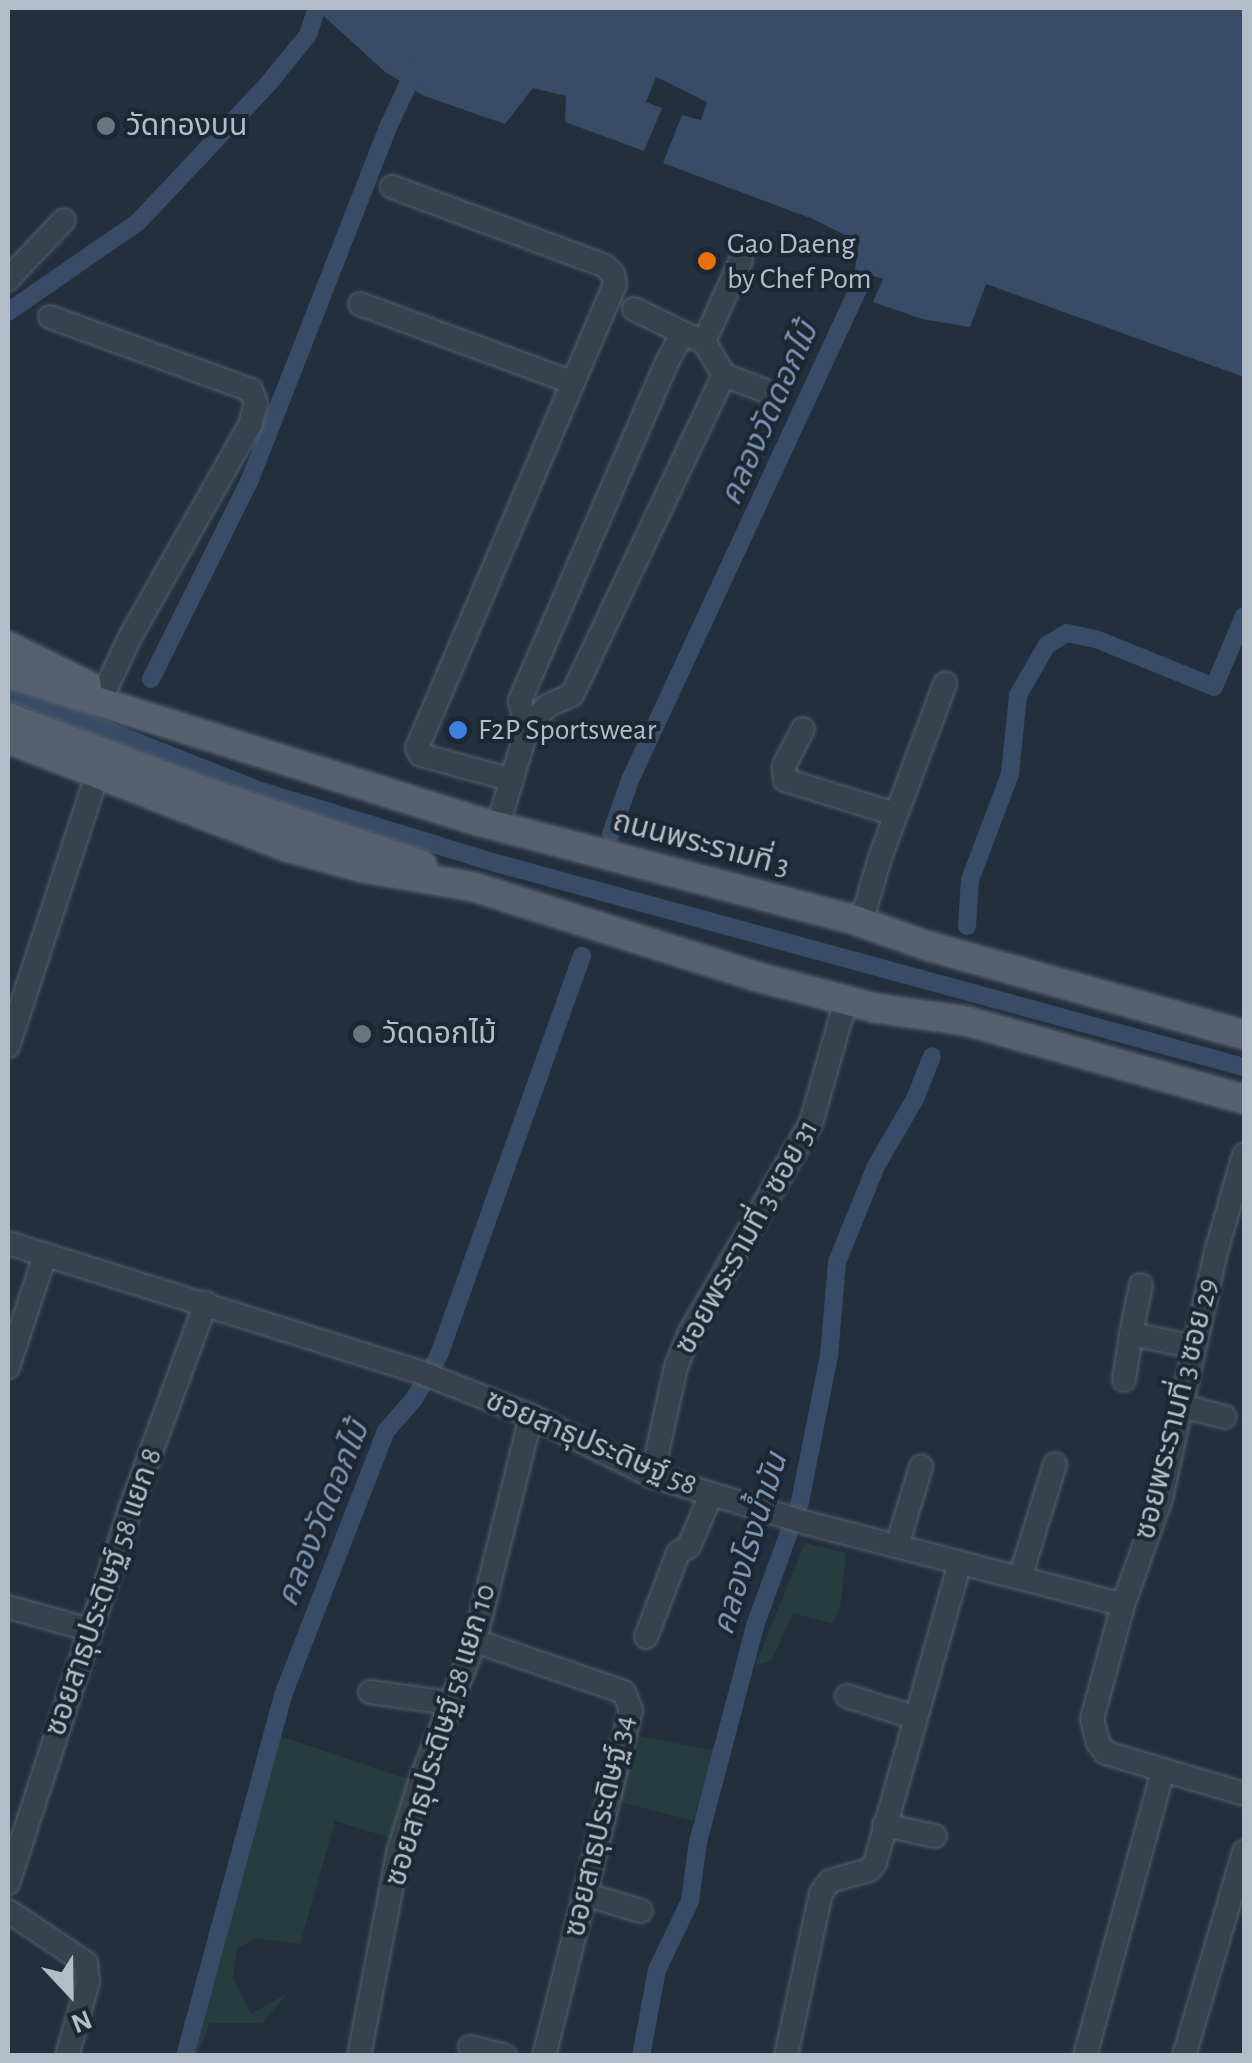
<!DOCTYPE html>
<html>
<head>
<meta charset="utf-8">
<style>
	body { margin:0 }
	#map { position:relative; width:1252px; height:2063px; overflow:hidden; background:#242f3e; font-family:"Alegreya Sans","Noto Sans Thai",sans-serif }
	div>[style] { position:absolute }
	.green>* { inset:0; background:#263c3f }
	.water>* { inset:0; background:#394c67 }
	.canal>* { height:18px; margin:-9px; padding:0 9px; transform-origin:9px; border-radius:9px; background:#394c67 }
	.roads { filter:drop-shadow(0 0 2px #565f6c) drop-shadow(0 0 2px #565f6c) }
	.minor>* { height:22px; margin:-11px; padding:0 11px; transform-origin:11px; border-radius:11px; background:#38414e }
	.major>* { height:28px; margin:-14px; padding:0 14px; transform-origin:14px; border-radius:14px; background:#56606e }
	.dots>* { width:28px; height:28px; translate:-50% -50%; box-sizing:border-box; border:5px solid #1d2633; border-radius:50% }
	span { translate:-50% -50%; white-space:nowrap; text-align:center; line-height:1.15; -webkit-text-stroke:8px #1d2633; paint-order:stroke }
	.poi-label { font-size:30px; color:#b4bcc9 }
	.left { translate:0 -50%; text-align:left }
	.street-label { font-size:30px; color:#b4bcc9 }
	.water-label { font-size:32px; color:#7c92b1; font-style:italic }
	.frame { position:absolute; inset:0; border:10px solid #b4bcc9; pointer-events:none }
	.north { position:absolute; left:20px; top:1943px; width:100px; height:100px; -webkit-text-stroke:8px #1d2633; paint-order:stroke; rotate:158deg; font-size:28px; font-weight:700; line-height:40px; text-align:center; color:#b4bcc9 }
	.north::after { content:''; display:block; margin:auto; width:35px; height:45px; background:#b4bcc9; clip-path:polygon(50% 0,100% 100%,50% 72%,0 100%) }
</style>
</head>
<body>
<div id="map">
	<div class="green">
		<div style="clip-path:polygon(805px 1543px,846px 1553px,841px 1602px,833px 1624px,793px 1613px,772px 1660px,755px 1666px)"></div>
		<div style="clip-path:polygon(277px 1735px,410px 1780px,394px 1839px,335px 1821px,300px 1944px,256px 1938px,237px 1949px,233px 1977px,251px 2014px,288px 1993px,262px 2023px,210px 2023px,197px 2055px,183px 2056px)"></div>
		<div style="clip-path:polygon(634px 1735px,714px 1751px,693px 1821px,617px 1801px)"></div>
	</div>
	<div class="water">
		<div style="clip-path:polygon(315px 8px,1244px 8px,1244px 377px,986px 284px,970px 327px,922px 319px,873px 302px,883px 279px,855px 270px,859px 242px,813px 219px,663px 163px,682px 115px,701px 120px,707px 102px,656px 77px,646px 102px,662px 108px,644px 151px,565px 122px,566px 96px,533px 88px,505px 124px,422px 95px,384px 71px)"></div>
	</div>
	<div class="canal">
		<div style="left:8px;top:312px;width:158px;rotate:-34.7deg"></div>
		<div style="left:138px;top:222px;width:190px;rotate:-46.7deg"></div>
		<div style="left:268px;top:84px;width:63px;rotate:-50.8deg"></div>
		<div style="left:308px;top:35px;width:28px;rotate:-72deg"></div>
		<div style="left:151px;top:679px;width:220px;rotate:-63.6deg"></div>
		<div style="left:249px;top:482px;width:386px;rotate:-68.6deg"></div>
		<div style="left:390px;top:123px;width:64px;rotate:-65deg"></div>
		<div style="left:8px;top:691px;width:266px;rotate:21.6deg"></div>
		<div style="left:255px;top:789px;width:252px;rotate:17.1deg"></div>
		<div style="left:496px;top:863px;width:775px;rotate:15.26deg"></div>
		<div style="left:611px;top:834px;width:57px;rotate:-70.6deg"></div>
		<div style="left:630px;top:780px;width:546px;rotate:-65.08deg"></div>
		<div style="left:860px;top:285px;width:36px;rotate:-71deg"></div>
		<div style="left:967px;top:926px;width:46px;rotate:-86.3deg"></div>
		<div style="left:970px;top:880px;width:113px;rotate:-69.3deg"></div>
		<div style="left:1010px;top:774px;width:79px;rotate:-84.2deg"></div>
		<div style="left:1018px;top:695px;width:58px;rotate:-59.9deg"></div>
		<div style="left:1047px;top:645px;width:23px;rotate:-31deg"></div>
		<div style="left:1067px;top:633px;width:30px;rotate:12deg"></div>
		<div style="left:1096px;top:639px;width:127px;rotate:22.1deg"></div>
		<div style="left:1214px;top:687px;width:77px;rotate:-67.1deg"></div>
		<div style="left:185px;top:2056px;width:374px;rotate:-74.8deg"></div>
		<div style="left:283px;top:1695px;width:283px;rotate:-68.7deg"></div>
		<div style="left:386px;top:1431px;width:43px;rotate:-48.8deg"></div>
		<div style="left:414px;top:1399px;width:51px;rotate:-60.4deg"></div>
		<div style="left:439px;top:1355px;width:424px;rotate:-70.3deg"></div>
		<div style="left:641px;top:2056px;width:87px;rotate:-79.5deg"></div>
		<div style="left:657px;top:1970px;width:76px;rotate:-64.4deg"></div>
		<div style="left:690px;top:1901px;width:60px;rotate:-82.3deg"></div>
		<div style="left:698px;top:1842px;width:227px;rotate:-75.2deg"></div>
		<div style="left:756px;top:1623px;width:129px;rotate:-70deg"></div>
		<div style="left:800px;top:1502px;width:149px;rotate:-78.8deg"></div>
		<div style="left:829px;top:1356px;width:94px;rotate:-85.1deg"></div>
		<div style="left:837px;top:1262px;width:104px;rotate:-67.9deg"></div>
		<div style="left:876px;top:1166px;width:78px;rotate:-59.8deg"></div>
		<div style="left:915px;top:1099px;width:46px;rotate:-68.4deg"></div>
	</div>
	<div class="roads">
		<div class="minor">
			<div style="left:392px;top:187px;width:227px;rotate:20.3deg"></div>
			<div style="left:605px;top:266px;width:11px;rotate:45deg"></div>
			<div style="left:613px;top:274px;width:10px;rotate:79deg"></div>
			<div style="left:615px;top:284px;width:504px;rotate:113.11deg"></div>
			<div style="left:417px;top:748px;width:8px;rotate:60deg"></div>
			<div style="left:421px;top:755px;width:94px;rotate:15.4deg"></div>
			<div style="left:8px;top:279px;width:81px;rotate:-46.5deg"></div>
			<div style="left:360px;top:304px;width:227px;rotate:20.3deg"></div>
			<div style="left:634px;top:309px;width:55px;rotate:26.1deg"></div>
			<div style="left:50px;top:317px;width:214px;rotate:20deg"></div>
			<div style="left:251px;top:390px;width:14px;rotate:69deg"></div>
			<div style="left:256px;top:403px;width:23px;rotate:105deg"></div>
			<div style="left:250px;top:425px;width:244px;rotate:119.5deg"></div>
			<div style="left:130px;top:637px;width:62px;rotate:114.9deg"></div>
			<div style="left:704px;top:342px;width:90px;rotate:-65.7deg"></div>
			<div style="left:724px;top:375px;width:42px;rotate:21deg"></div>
			<div style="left:803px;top:729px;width:42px;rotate:117.2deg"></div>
			<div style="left:784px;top:766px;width:14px;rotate:86deg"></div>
			<div style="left:785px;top:780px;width:115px;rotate:17.2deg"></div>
			<div style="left:498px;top:825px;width:100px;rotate:-73.2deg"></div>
			<div style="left:527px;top:729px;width:30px;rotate:-49deg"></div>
			<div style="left:547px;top:706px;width:27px;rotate:-24deg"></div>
			<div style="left:572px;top:695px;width:354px;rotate:-64.6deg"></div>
			<div style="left:724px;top:375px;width:39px;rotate:-121deg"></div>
			<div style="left:704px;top:342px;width:23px;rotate:-157deg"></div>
			<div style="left:683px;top:333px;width:31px;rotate:119deg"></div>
			<div style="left:668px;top:360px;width:372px;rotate:113.5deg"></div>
			<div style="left:520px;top:701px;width:29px;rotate:76deg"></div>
			<div style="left:861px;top:922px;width:70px;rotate:-73.4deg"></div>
			<div style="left:881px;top:855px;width:183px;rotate:-69.5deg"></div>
			<div style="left:8px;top:1046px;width:284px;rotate:-71.8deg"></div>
			<div style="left:8px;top:1243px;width:432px;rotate:17.4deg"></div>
			<div style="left:420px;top:1372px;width:119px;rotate:21.6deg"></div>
			<div style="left:531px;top:1416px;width:135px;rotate:26.4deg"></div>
			<div style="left:652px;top:1476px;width:162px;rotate:16.9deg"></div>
			<div style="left:807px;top:1523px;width:326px;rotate:14.5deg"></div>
			<div style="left:1123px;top:1605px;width:118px;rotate:105.2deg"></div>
			<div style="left:1092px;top:1719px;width:25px;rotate:76deg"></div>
			<div style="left:1098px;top:1743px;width:13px;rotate:51deg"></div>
			<div style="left:1106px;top:1753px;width:144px;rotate:16.5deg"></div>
			<div style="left:1131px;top:1334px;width:50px;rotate:-78.5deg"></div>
			<div style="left:8px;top:1367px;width:118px;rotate:-71.7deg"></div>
			<div style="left:1124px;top:1380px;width:47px;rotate:-81.3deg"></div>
			<div style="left:1131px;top:1334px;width:65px;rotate:11.5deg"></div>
			<div style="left:1182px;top:1406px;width:44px;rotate:14.3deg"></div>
			<div style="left:652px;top:1476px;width:112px;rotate:-77.6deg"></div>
			<div style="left:676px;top:1367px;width:35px;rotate:-68deg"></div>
			<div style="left:689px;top:1334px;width:244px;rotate:-60deg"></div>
			<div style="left:811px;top:1123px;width:128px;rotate:-74.1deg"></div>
			<div style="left:897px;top:1546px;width:83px;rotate:-73.1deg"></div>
			<div style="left:1020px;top:1578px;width:119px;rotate:-72.9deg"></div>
			<div style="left:1123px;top:1605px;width:114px;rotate:-70.4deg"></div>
			<div style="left:1161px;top:1498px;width:252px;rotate:-77.4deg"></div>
			<div style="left:1216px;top:1252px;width:101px;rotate:-73.9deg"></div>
			<div style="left:8px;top:1607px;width:86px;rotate:15.5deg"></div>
			<div style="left:646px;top:1637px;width:90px;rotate:-69.1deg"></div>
			<div style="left:678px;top:1553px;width:13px;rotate:-32deg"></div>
			<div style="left:689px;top:1546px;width:56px;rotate:-66.7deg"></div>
			<div style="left:475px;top:1641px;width:157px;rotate:18.9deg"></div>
			<div style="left:624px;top:1692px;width:19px;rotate:69deg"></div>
			<div style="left:631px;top:1710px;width:357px;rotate:104.1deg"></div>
			<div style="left:370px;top:1692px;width:81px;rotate:7.8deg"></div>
			<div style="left:847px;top:1696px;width:69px;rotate:17.7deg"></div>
			<div style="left:884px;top:1825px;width:52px;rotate:12.2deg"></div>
			<div style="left:8px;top:1883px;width:402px;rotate:-71.9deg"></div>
			<div style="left:133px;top:1501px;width:211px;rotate:-69.8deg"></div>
			<div style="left:584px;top:1894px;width:59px;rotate:16.6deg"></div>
			<div style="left:8px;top:1911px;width:94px;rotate:33.7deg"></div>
			<div style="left:86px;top:1963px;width:19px;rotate:84deg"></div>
			<div style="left:88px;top:1982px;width:77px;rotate:105.8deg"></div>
			<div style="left:470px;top:2047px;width:36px;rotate:14deg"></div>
			<div style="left:359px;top:2056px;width:207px;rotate:-79.1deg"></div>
			<div style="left:398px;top:1853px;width:77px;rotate:-72.7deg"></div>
			<div style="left:421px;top:1779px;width:148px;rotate:-68.6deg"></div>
			<div style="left:475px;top:1641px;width:232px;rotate:-76deg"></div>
			<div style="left:786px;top:2056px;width:167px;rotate:-77.9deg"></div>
			<div style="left:821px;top:1893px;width:15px;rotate:-53deg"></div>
			<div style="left:830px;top:1881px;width:41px;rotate:-15.8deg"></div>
			<div style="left:869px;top:1870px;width:9px;rotate:-49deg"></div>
			<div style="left:875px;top:1863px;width:312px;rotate:-74.2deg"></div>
			<div style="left:1085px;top:2056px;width:295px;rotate:-74.7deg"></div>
			<div style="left:1184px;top:2056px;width:213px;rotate:-73.6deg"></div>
		</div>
		<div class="major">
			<div style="left:8px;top:646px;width:88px;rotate:26.3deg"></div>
			<div style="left:8px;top:673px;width:493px;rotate:17.5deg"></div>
			<div style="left:478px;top:821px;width:387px;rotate:14.7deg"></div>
			<div style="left:852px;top:919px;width:81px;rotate:19.6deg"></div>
			<div style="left:928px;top:946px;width:328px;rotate:15.7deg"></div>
			<div style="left:8px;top:717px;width:214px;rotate:20.8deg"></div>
			<div style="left:208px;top:793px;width:226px;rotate:18.6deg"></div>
			<div style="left:8px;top:739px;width:299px;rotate:21.2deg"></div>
			<div style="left:287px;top:847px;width:79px;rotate:15.4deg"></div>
			<div style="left:363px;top:868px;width:113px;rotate:9.7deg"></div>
			<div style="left:474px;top:887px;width:294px;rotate:17.6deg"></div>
			<div style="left:754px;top:976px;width:125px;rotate:14.8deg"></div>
			<div style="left:875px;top:1008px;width:92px;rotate:8.1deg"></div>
			<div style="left:966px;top:1021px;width:289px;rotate:15.7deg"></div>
		</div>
	</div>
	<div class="dots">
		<div style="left:106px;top:126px;background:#6b7280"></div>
		<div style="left:707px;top:261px;background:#e8710a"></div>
		<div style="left:458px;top:730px;background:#3f7fe0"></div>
		<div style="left:362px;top:1034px;background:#6b7280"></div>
	</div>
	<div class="poi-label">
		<span class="left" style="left:126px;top:126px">วัดทองบน</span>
		<span class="left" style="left:727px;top:261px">Gao Daeng<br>by Chef Pom</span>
		<span class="left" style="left:478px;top:730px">F2P Sportswear</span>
		<span class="left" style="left:382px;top:1034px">วัดดอกไม้</span>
	</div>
	<div class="street-label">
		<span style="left:701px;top:844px;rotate:15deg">ถนนพระรามที่ 3</span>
		<span style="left:747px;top:1237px;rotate:-61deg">ซอยพระรามที่ 3 ซอย 31</span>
		<span style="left:1177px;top:1409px;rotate:-76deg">ซอยพระรามที่ 3 ซอย 29</span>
		<span style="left:591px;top:1443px;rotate:23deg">ซอยสาธุประดิษฐ์ 58</span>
		<span style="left:104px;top:1592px;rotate:-71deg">ซอยสาธุประดิษฐ์ 58 แยก 8</span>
		<span style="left:441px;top:1735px;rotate:-73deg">ซอยสาธุประดิษฐ์ 58 แยก 10</span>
		<span style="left:600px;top:1826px;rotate:-77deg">ซอยสาธุประดิษฐ์ 34</span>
	</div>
	<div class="water-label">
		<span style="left:769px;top:414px;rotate:-66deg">คลองวัดดอกไม้</span>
		<span style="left:323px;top:1514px;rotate:-68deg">คลองวัดดอกไม้</span>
		<span style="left:750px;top:1544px;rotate:-73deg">คลองโรงน้ำมัน</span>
	</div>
	<div class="frame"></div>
	<div class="north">N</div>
</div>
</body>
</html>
